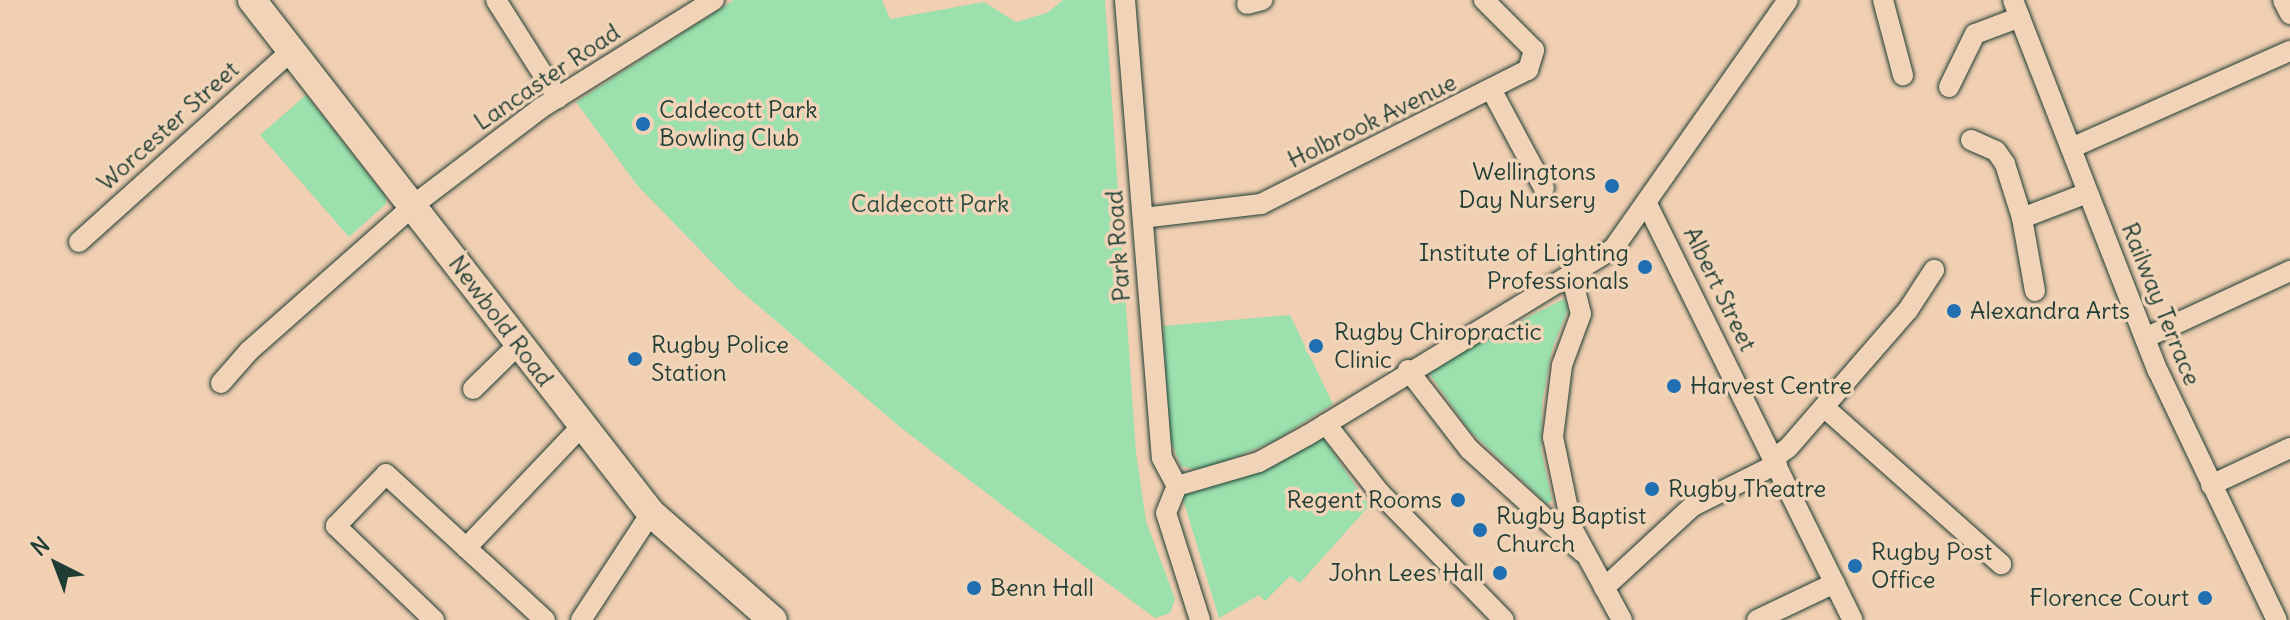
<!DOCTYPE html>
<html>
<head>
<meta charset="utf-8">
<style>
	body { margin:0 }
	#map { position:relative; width:2290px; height:620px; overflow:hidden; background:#f0cfb2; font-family:Delius,sans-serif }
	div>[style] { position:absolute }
	.green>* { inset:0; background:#9be0ad }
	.roads { filter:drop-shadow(0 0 2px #1f3d34) drop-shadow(0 0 2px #1f3d34) }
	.minor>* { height:20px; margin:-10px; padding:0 10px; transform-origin:10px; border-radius:10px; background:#f1d4b7 }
	.highway>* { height:28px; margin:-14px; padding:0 14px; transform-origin:14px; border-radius:14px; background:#f1d4b7 }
	.dots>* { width:22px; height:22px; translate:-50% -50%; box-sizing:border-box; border:4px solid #f1d4b7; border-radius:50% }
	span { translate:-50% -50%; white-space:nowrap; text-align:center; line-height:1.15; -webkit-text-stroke:7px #f1d4b7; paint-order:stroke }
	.street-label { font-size:24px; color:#1f3d34 }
	.poi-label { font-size:24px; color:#1f3d34 }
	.left { translate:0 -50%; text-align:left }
	.right { translate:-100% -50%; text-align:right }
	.park-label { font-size:24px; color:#2b4d40 }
	.north { position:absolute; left:16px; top:524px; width:80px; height:80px; -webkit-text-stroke:6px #f1d4b7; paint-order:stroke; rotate:318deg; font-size:22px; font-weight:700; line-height:32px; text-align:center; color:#1f3d34 }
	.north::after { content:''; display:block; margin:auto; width:28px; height:36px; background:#1f3d34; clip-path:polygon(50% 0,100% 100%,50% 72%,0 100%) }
</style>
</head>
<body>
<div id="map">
	<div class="green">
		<div style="clip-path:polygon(734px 0,882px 0,890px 19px,984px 2px,1016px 22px,1047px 13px,1063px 0,1105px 0,1136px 453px,1146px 521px,1175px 599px,1170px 613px,1155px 618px,1023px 521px,900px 427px,735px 286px,637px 185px,576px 102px)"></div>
		<div style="clip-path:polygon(306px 95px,386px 197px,386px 204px,349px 237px,260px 135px)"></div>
		<div style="clip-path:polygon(1564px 299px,1568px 309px,1552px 349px,1542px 403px,1541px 449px,1552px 500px,1547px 504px,1469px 430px,1429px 373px,1432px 366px)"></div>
		<div style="clip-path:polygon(1290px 315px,1333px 404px,1274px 441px,1216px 466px,1198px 470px,1181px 466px,1168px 434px,1163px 326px)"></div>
		<div style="clip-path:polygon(1322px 436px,1369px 506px,1300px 583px,1290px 576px,1265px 601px,1259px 595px,1219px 618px,1182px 496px,1195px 486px)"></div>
	</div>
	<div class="roads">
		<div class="minor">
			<div style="left:496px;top:0;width:116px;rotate:57.7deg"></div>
			<div style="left:1125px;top:0;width:459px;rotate:85.4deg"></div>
			<div style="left:1162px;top:458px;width:32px;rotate:62deg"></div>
			<div style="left:1883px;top:0;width:78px;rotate:75.1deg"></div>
			<div style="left:2013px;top:0;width:398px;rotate:68.7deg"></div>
			<div style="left:2158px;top:371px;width:276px;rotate:64.5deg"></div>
			<div style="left:2283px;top:0;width:16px;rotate:63deg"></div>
			<div style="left:1247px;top:4px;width:16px;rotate:-15deg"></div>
			<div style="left:1949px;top:87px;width:59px;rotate:-63.9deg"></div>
			<div style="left:1975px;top:34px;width:48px;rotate:-20.7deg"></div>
			<div style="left:1492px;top:91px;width:110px;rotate:61.8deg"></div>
			<div style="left:1971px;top:140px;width:27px;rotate:24deg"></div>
			<div style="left:1996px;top:151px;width:16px;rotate:55deg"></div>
			<div style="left:2005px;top:164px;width:57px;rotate:72.5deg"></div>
			<div style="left:2071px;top:148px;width:240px;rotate:-23.9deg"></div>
			<div style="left:1647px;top:204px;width:464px;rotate:63.7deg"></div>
			<div style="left:1143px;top:218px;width:119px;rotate:-6.8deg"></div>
			<div style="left:1261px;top:204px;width:299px;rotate:-26.7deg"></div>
			<div style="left:1528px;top:70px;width:21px;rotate:-73deg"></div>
			<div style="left:1534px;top:50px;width:71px;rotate:-135deg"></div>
			<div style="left:79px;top:242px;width:288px;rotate:-42deg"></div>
			<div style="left:1572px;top:278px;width:37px;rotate:76deg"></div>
			<div style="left:1581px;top:314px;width:54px;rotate:110.4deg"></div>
			<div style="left:1562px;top:365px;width:73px;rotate:97.1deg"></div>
			<div style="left:1553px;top:437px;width:93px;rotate:78.2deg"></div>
			<div style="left:1572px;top:528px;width:105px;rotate:61.5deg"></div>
			<div style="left:2035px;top:291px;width:74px;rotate:-100.1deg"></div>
			<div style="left:2022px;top:218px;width:70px;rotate:-21deg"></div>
			<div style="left:2145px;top:338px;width:160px;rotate:-24.8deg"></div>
			<div style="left:1408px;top:370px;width:100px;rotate:52.3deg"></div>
			<div style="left:1469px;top:449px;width:153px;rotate:42.3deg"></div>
			<div style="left:221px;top:383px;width:43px;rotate:-48.8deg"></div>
			<div style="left:249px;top:351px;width:222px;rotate:-41.5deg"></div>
			<div style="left:415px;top:204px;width:158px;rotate:-37.3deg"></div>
			<div style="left:541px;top:108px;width:204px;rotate:-32deg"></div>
			<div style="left:473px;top:389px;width:64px;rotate:-44.4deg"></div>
			<div style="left:1824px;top:407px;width:237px;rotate:41.6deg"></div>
			<div style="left:1326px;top:424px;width:88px;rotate:52deg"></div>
			<div style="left:1380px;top:493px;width:177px;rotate:45.7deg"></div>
			<div style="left:1774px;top:458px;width:17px;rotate:-36deg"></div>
			<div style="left:1788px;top:448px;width:183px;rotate:-49deg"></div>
			<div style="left:1908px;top:310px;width:48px;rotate:-57deg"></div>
			<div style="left:2211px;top:485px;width:87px;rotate:-25.1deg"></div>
			<div style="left:466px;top:548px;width:167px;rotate:-46.5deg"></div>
			<div style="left:1604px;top:588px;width:121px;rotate:-42.7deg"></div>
			<div style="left:1693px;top:506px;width:94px;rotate:-26.6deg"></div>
			<div style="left:434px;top:620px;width:136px;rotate:-136.2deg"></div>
			<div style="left:336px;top:526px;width:72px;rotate:-46.1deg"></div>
			<div style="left:386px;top:474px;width:216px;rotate:42.6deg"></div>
			<div style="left:581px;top:620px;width:128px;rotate:-56.8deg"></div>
			<div style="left:1200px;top:620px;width:112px;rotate:-107.6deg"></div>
			<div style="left:1166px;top:513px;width:29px;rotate:-68deg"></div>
			<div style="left:1177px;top:486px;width:85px;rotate:-16.3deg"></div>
			<div style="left:1259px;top:462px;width:56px;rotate:-28.9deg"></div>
			<div style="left:1308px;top:435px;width:357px;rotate:-31.4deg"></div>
			<div style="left:1613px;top:249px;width:304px;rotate:-54.9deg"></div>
			<div style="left:1757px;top:620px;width:86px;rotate:-25.4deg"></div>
		</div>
		<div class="highway">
			<div style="left:252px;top:0;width:650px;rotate:52.13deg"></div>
			<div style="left:651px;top:513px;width:162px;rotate:41.3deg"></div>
		</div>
	</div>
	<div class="dots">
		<div style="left:643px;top:124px;background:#1f6fb2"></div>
		<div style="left:1612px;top:186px;background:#1f6fb2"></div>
		<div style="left:1645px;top:267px;background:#1f6fb2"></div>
		<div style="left:1954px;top:311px;background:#1f6fb2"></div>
		<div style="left:1316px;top:346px;background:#1f6fb2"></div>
		<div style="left:635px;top:359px;background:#1f6fb2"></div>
		<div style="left:1674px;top:386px;background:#1f6fb2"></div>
		<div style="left:1652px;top:489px;background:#1f6fb2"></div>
		<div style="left:1458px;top:500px;background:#1f6fb2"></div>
		<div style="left:1480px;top:530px;background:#1f6fb2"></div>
		<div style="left:1855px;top:566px;background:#1f6fb2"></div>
		<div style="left:1500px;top:573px;background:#1f6fb2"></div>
		<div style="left:974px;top:588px;background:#1f6fb2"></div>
		<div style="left:2205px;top:598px;background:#1f6fb2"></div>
	</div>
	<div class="street-label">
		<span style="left:547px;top:77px;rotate:-34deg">Lancaster Road</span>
		<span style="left:1372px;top:121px;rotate:-26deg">Holbrook Avenue</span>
		<span style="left:168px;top:126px;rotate:-42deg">Worcester Street</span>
		<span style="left:1118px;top:246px;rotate:-94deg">Park Road</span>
		<span style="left:1720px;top:289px;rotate:64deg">Albert Street</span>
		<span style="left:2161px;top:304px;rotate:68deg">Railway Terrace</span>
		<span style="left:501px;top:321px;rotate:53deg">Newbold Road</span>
	</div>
	<div class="poi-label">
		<span class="left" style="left:659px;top:124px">Caldecott Park<br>Bowling Club</span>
		<span class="right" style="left:1596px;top:186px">Wellingtons<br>Day Nursery</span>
		<span class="right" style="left:1629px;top:267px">Institute of Lighting<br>Professionals</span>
		<span class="left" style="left:1970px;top:311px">Alexandra Arts</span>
		<span class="left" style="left:1334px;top:346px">Rugby Chiropractic<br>Clinic</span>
		<span class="left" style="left:651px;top:359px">Rugby Police<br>Station</span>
		<span class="left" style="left:1690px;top:386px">Harvest Centre</span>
		<span class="left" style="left:1668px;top:489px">Rugby Theatre</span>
		<span class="right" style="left:1442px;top:500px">Regent Rooms</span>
		<span class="left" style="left:1496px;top:530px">Rugby Baptist<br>Church</span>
		<span class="left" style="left:1871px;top:566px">Rugby Post<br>Office</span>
		<span class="right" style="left:1484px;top:573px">John Lees Hall</span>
		<span class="left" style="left:990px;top:588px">Benn Hall</span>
		<span class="right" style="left:2189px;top:598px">Florence Court</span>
	</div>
	<div class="park-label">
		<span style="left:930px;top:204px">Caldecott Park</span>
	</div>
	<div class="north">N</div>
</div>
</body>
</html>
